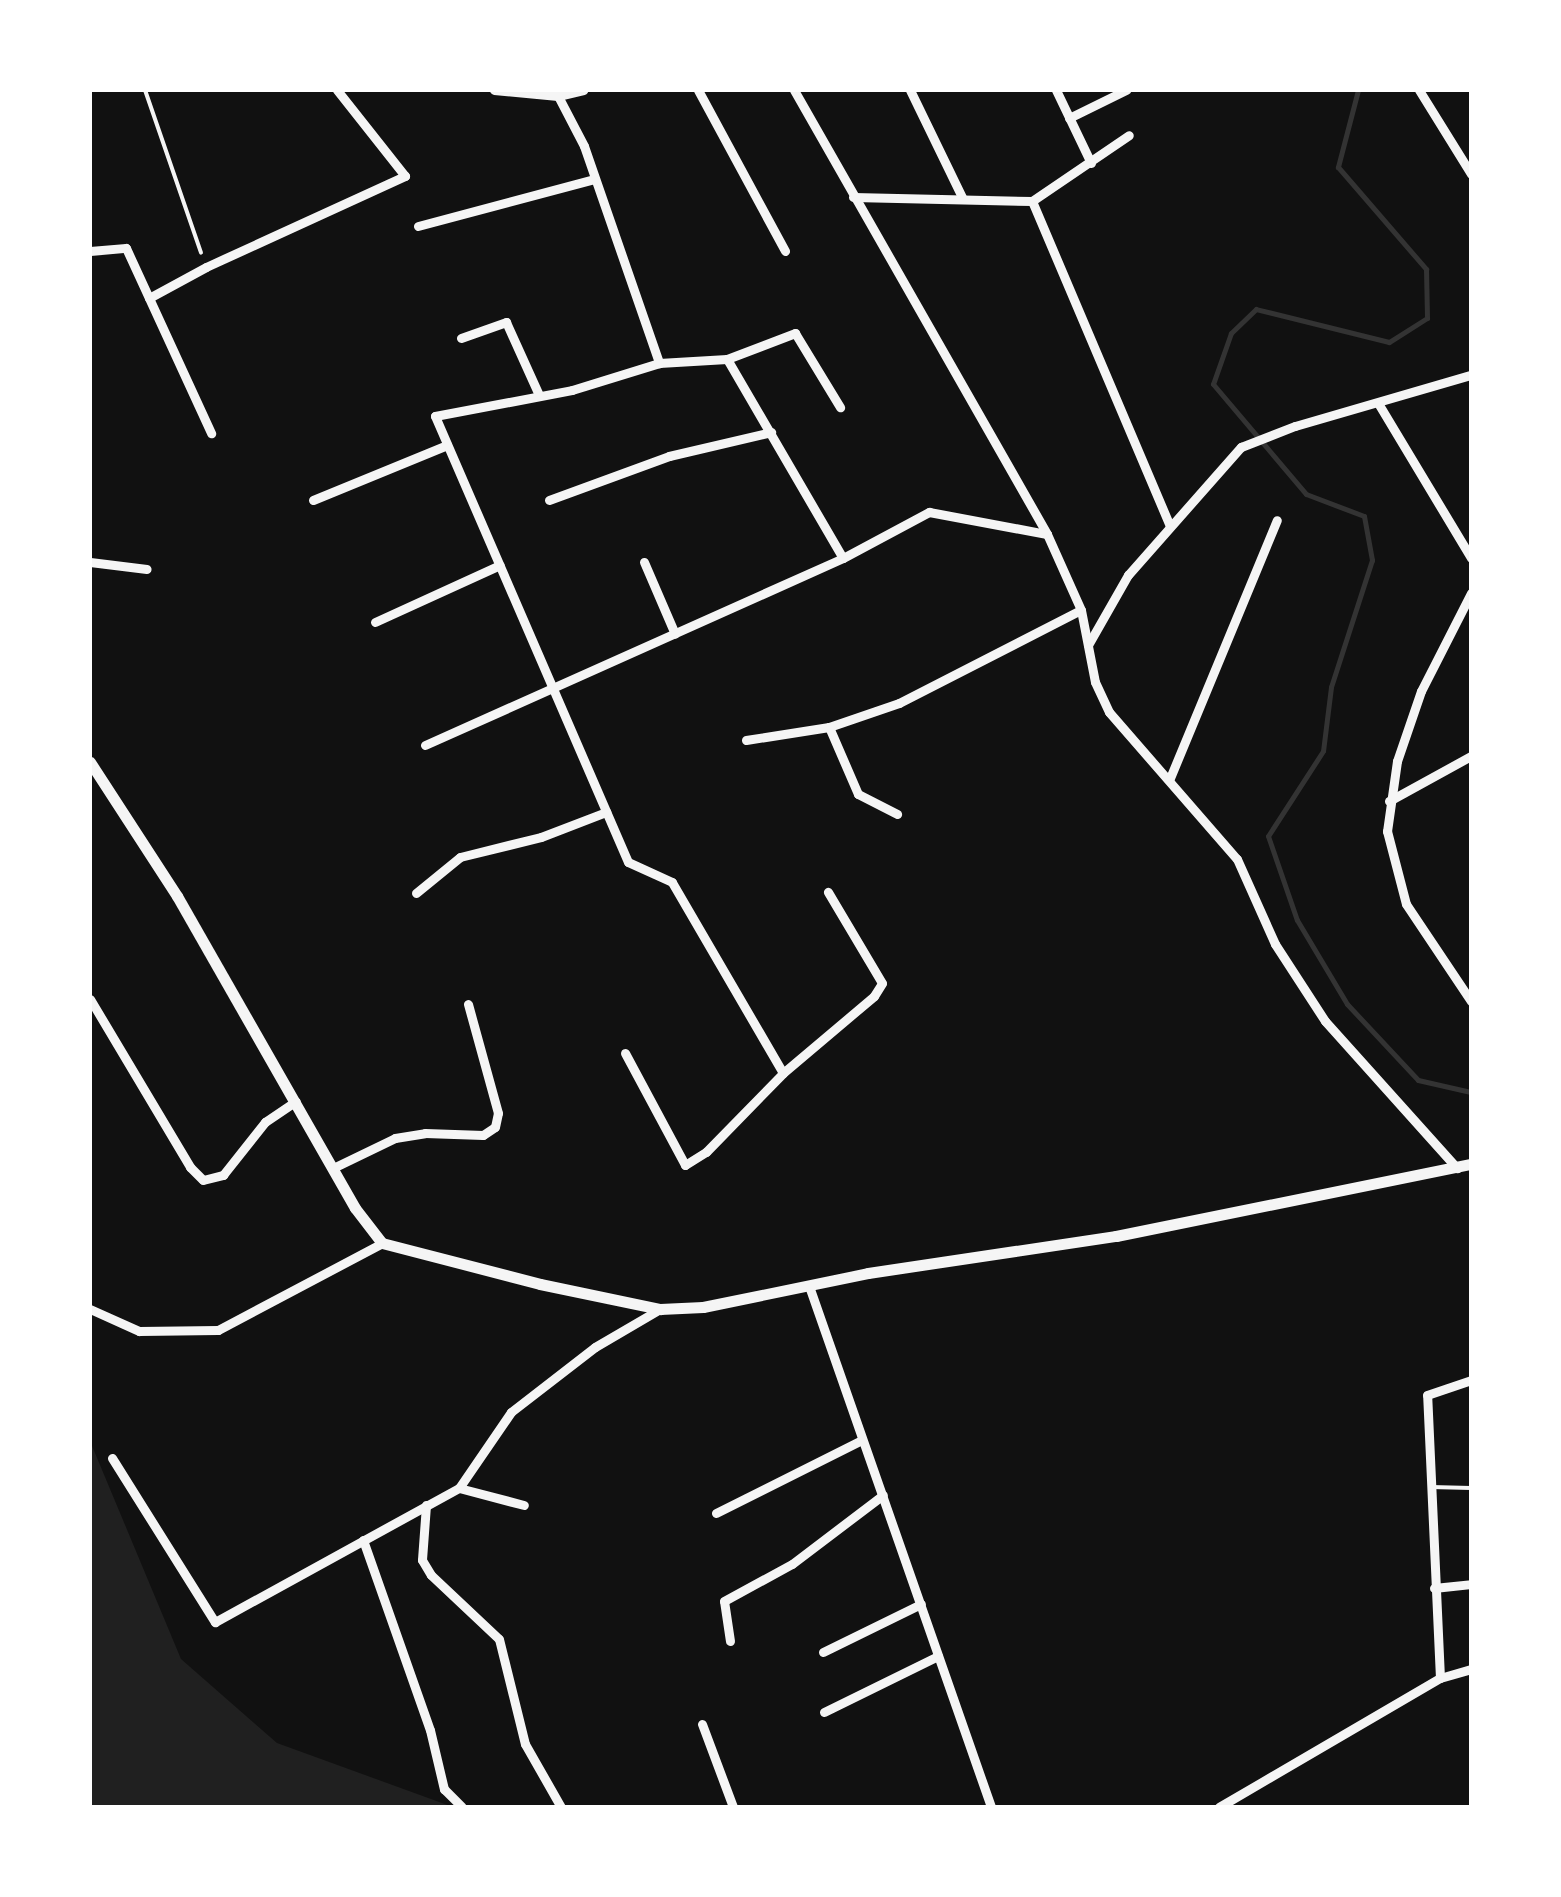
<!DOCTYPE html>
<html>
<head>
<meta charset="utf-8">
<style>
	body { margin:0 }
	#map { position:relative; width:1561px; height:1897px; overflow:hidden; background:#111; font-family:"Roboto Condensed",sans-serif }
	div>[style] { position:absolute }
	.green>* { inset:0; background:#202020 }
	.stream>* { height:5px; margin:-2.5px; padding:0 2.5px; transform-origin:2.5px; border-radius:2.5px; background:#333 }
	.path>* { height:4px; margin:-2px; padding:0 2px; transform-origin:2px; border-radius:2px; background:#f5f5f5 }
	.service>* { height:4px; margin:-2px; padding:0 2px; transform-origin:2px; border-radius:2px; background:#f5f5f5 }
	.minor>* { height:9px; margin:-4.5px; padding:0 4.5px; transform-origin:4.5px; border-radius:4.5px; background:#f5f5f5 }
	.tertiary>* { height:11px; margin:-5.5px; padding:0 5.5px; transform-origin:5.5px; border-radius:5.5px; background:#f5f5f5 }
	span { translate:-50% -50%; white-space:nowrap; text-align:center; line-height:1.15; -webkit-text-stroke:10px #fff; paint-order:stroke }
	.frame { position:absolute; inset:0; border:92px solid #fff; pointer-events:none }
</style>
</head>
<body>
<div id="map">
	<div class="green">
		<div style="clip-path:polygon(90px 1441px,181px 1659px,277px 1743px,453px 1807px,90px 1807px)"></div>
	</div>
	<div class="stream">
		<div style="left:1358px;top:90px;width:80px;rotate:104.6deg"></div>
		<div style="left:1338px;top:167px;width:135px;rotate:49.2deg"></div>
		<div style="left:1426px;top:269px;width:49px;rotate:88.8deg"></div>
		<div style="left:1427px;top:318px;width:45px;rotate:147.7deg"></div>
		<div style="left:1389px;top:342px;width:137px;rotate:-166.1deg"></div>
		<div style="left:1256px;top:309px;width:35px;rotate:136deg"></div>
		<div style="left:1231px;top:333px;width:54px;rotate:109.4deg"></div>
		<div style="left:1213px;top:384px;width:144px;rotate:49.8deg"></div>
		<div style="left:1306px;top:494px;width:62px;rotate:20.8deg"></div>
		<div style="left:1364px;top:516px;width:45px;rotate:79.7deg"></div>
		<div style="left:1372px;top:560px;width:133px;rotate:107.9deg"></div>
		<div style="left:1331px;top:687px;width:64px;rotate:97.1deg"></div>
		<div style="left:1323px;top:751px;width:101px;rotate:122.9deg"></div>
		<div style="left:1268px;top:836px;width:89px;rotate:71deg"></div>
		<div style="left:1297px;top:920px;width:98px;rotate:59.2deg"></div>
		<div style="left:1347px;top:1004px;width:104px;rotate:46.9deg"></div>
		<div style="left:1418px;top:1080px;width:54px;rotate:12.8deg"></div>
	</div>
	<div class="path">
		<div style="left:145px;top:90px;width:172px;rotate:71deg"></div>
	</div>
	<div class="service">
		<div style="left:1431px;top:1487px;width:40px;rotate:1.4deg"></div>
	</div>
	<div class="minor">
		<div style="left:494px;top:90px;width:64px;rotate:5.4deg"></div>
		<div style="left:558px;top:96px;width:26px;rotate:-13deg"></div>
		<div style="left:698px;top:90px;width:183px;rotate:61.6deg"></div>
		<div style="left:794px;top:90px;width:511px;rotate:60.32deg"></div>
		<div style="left:1047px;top:534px;width:83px;rotate:65.9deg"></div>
		<div style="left:1081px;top:610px;width:73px;rotate:79deg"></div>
		<div style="left:1095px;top:682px;width:33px;rotate:65deg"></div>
		<div style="left:1109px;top:712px;width:195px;rotate:49deg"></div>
		<div style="left:1237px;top:859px;width:93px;rotate:65.9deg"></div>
		<div style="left:1275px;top:944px;width:92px;rotate:57deg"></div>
		<div style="left:1325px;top:1021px;width:198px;rotate:48.1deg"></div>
		<div style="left:910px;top:90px;width:121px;rotate:64.1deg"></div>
		<div style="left:1056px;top:90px;width:81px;rotate:64.4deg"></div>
		<div style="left:1419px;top:90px;width:99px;rotate:58.2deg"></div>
		<div style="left:558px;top:96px;width:56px;rotate:62.5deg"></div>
		<div style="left:584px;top:146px;width:230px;rotate:70.9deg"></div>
		<div style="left:1069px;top:118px;width:64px;rotate:-26.2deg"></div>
		<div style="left:853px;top:197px;width:179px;rotate:1.3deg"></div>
		<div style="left:1032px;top:201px;width:117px;rotate:-34.2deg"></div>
		<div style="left:1032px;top:201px;width:353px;rotate:67deg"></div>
		<div style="left:418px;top:226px;width:183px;rotate:-14.9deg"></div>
		<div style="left:90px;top:251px;width:36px;rotate:-5deg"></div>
		<div style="left:126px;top:248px;width:204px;rotate:65.3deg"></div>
		<div style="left:149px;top:298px;width:65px;rotate:-28.5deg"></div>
		<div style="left:206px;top:267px;width:219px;rotate:-24.6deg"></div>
		<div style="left:405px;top:176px;width:110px;rotate:-128.3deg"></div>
		<div style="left:461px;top:338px;width:48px;rotate:-19.6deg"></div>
		<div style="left:506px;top:322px;width:80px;rotate:65.7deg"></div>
		<div style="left:727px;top:359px;width:230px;rotate:59.8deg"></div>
		<div style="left:1378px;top:403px;width:181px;rotate:59deg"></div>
		<div style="left:313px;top:500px;width:145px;rotate:-22.3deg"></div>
		<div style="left:549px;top:500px;width:128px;rotate:-20.1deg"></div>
		<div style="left:669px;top:456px;width:105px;rotate:-13.2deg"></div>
		<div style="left:90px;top:562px;width:57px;rotate:7deg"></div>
		<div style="left:644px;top:562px;width:78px;rotate:66.7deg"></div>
		<div style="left:1471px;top:593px;width:110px;rotate:117deg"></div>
		<div style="left:1421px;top:691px;width:74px;rotate:108.9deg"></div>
		<div style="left:1397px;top:761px;width:71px;rotate:98.1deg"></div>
		<div style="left:1387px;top:831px;width:75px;rotate:75.4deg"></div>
		<div style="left:1406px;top:904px;width:117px;rotate:56.2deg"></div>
		<div style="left:375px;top:622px;width:137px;rotate:-24.5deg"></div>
		<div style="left:1088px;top:645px;width:81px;rotate:-60.3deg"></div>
		<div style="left:1128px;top:575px;width:171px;rotate:-48.6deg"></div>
		<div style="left:1241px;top:447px;width:58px;rotate:-21.3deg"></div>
		<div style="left:1295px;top:426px;width:183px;rotate:-16.2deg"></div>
		<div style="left:829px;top:727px;width:73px;rotate:66.6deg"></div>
		<div style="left:858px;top:794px;width:44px;rotate:27.1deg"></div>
		<div style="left:746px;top:740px;width:84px;rotate:-8.9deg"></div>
		<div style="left:829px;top:727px;width:74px;rotate:-18.9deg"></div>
		<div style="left:899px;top:703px;width:204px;rotate:-27.1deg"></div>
		<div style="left:425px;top:745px;width:458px;rotate:-24.1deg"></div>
		<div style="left:843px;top:558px;width:98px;rotate:-28.1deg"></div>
		<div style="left:929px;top:512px;width:120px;rotate:10.6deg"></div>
		<div style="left:1170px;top:778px;width:279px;rotate:-67.5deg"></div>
		<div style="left:1389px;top:801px;width:94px;rotate:-28.8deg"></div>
		<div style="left:416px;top:893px;width:57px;rotate:-39.3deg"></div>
		<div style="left:460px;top:857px;width:83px;rotate:-13.9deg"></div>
		<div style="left:541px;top:837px;width:70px;rotate:-21deg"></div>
		<div style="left:90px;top:999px;width:196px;rotate:59.2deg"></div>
		<div style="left:190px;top:1167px;width:18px;rotate:45deg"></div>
		<div style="left:203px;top:1180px;width:21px;rotate:-14deg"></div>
		<div style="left:223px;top:1175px;width:68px;rotate:-51.6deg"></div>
		<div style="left:265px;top:1122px;width:37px;rotate:-34deg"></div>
		<div style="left:625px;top:1053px;width:127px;rotate:61.8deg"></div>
		<div style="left:685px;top:1165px;width:25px;rotate:-32deg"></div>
		<div style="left:706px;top:1152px;width:110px;rotate:-45.7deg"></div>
		<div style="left:783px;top:1073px;width:119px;rotate:-40.2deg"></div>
		<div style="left:874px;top:996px;width:15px;rotate:-58deg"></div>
		<div style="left:882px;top:983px;width:106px;rotate:-120.7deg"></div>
		<div style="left:783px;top:1073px;width:221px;rotate:-120.2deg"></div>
		<div style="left:672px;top:882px;width:48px;rotate:-155.6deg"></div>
		<div style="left:628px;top:862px;width:486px;rotate:-113.4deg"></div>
		<div style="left:435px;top:416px;width:139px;rotate:-10.7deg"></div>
		<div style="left:572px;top:390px;width:91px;rotate:-17.2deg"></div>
		<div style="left:659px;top:363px;width:68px;rotate:-3.4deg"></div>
		<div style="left:727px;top:359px;width:73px;rotate:-20.9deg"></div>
		<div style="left:795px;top:333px;width:87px;rotate:58.7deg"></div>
		<div style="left:333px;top:1168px;width:69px;rotate:-25.8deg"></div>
		<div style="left:395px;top:1138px;width:30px;rotate:-9deg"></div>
		<div style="left:425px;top:1133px;width:58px;rotate:2deg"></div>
		<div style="left:483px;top:1135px;width:14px;rotate:-34deg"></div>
		<div style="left:495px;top:1127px;width:14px;rotate:-78deg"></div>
		<div style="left:498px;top:1113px;width:113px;rotate:-105.4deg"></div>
		<div style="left:809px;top:1286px;width:552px;rotate:70.74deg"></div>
		<div style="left:90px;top:1309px;width:54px;rotate:24.2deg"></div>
		<div style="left:139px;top:1331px;width:79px;rotate:-0.7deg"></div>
		<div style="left:218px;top:1330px;width:186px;rotate:-27.9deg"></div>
		<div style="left:112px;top:1458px;width:194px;rotate:57.9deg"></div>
		<div style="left:215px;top:1622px;width:278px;rotate:-28.8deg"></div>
		<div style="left:459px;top:1488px;width:92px;rotate:-55.6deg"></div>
		<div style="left:511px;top:1412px;width:106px;rotate:-37.7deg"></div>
		<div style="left:595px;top:1347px;width:75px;rotate:-30.3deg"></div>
		<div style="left:459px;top:1488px;width:67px;rotate:14.7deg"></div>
		<div style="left:426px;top:1505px;width:55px;rotate:94.2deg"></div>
		<div style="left:422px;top:1560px;width:17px;rotate:59deg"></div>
		<div style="left:431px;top:1575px;width:93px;rotate:43.3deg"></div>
		<div style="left:499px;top:1639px;width:108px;rotate:76.1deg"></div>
		<div style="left:525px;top:1744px;width:73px;rotate:60.3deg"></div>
		<div style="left:716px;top:1513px;width:163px;rotate:-26.6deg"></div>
		<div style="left:363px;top:1540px;width:201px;rotate:70.6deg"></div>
		<div style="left:430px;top:1730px;width:61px;rotate:76.7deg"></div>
		<div style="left:444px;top:1789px;width:25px;rotate:45deg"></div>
		<div style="left:1434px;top:1588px;width:37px;rotate:-6deg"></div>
		<div style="left:730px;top:1641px;width:40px;rotate:-98.5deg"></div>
		<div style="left:724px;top:1601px;width:77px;rotate:-28.6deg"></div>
		<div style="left:792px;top:1564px;width:114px;rotate:-37.2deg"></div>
		<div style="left:823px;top:1652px;width:109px;rotate:-26.1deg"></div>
		<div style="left:1440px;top:1678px;width:283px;rotate:-92.6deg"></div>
		<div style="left:1427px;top:1395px;width:46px;rotate:-18.8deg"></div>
		<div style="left:824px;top:1712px;width:127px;rotate:-26.2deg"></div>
		<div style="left:702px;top:1724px;width:89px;rotate:69.5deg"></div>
		<div style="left:1219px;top:1807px;width:256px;rotate:-30.3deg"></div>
		<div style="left:1440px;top:1678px;width:32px;rotate:-16deg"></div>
	</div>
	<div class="tertiary">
		<div style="left:90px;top:762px;width:160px;rotate:57deg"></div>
		<div style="left:177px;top:896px;width:359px;rotate:60.3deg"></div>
		<div style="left:355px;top:1208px;width:44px;rotate:52.4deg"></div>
		<div style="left:382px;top:1243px;width:163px;rotate:14.5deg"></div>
		<div style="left:540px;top:1284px;width:123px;rotate:11.8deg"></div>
		<div style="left:660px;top:1309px;width:43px;rotate:-2.7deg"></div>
		<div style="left:703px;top:1307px;width:168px;rotate:-11.6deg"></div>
		<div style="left:868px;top:1273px;width:251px;rotate:-8.5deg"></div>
		<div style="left:1116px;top:1236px;width:362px;rotate:-11.5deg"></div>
	</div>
	<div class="frame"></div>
</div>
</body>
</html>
